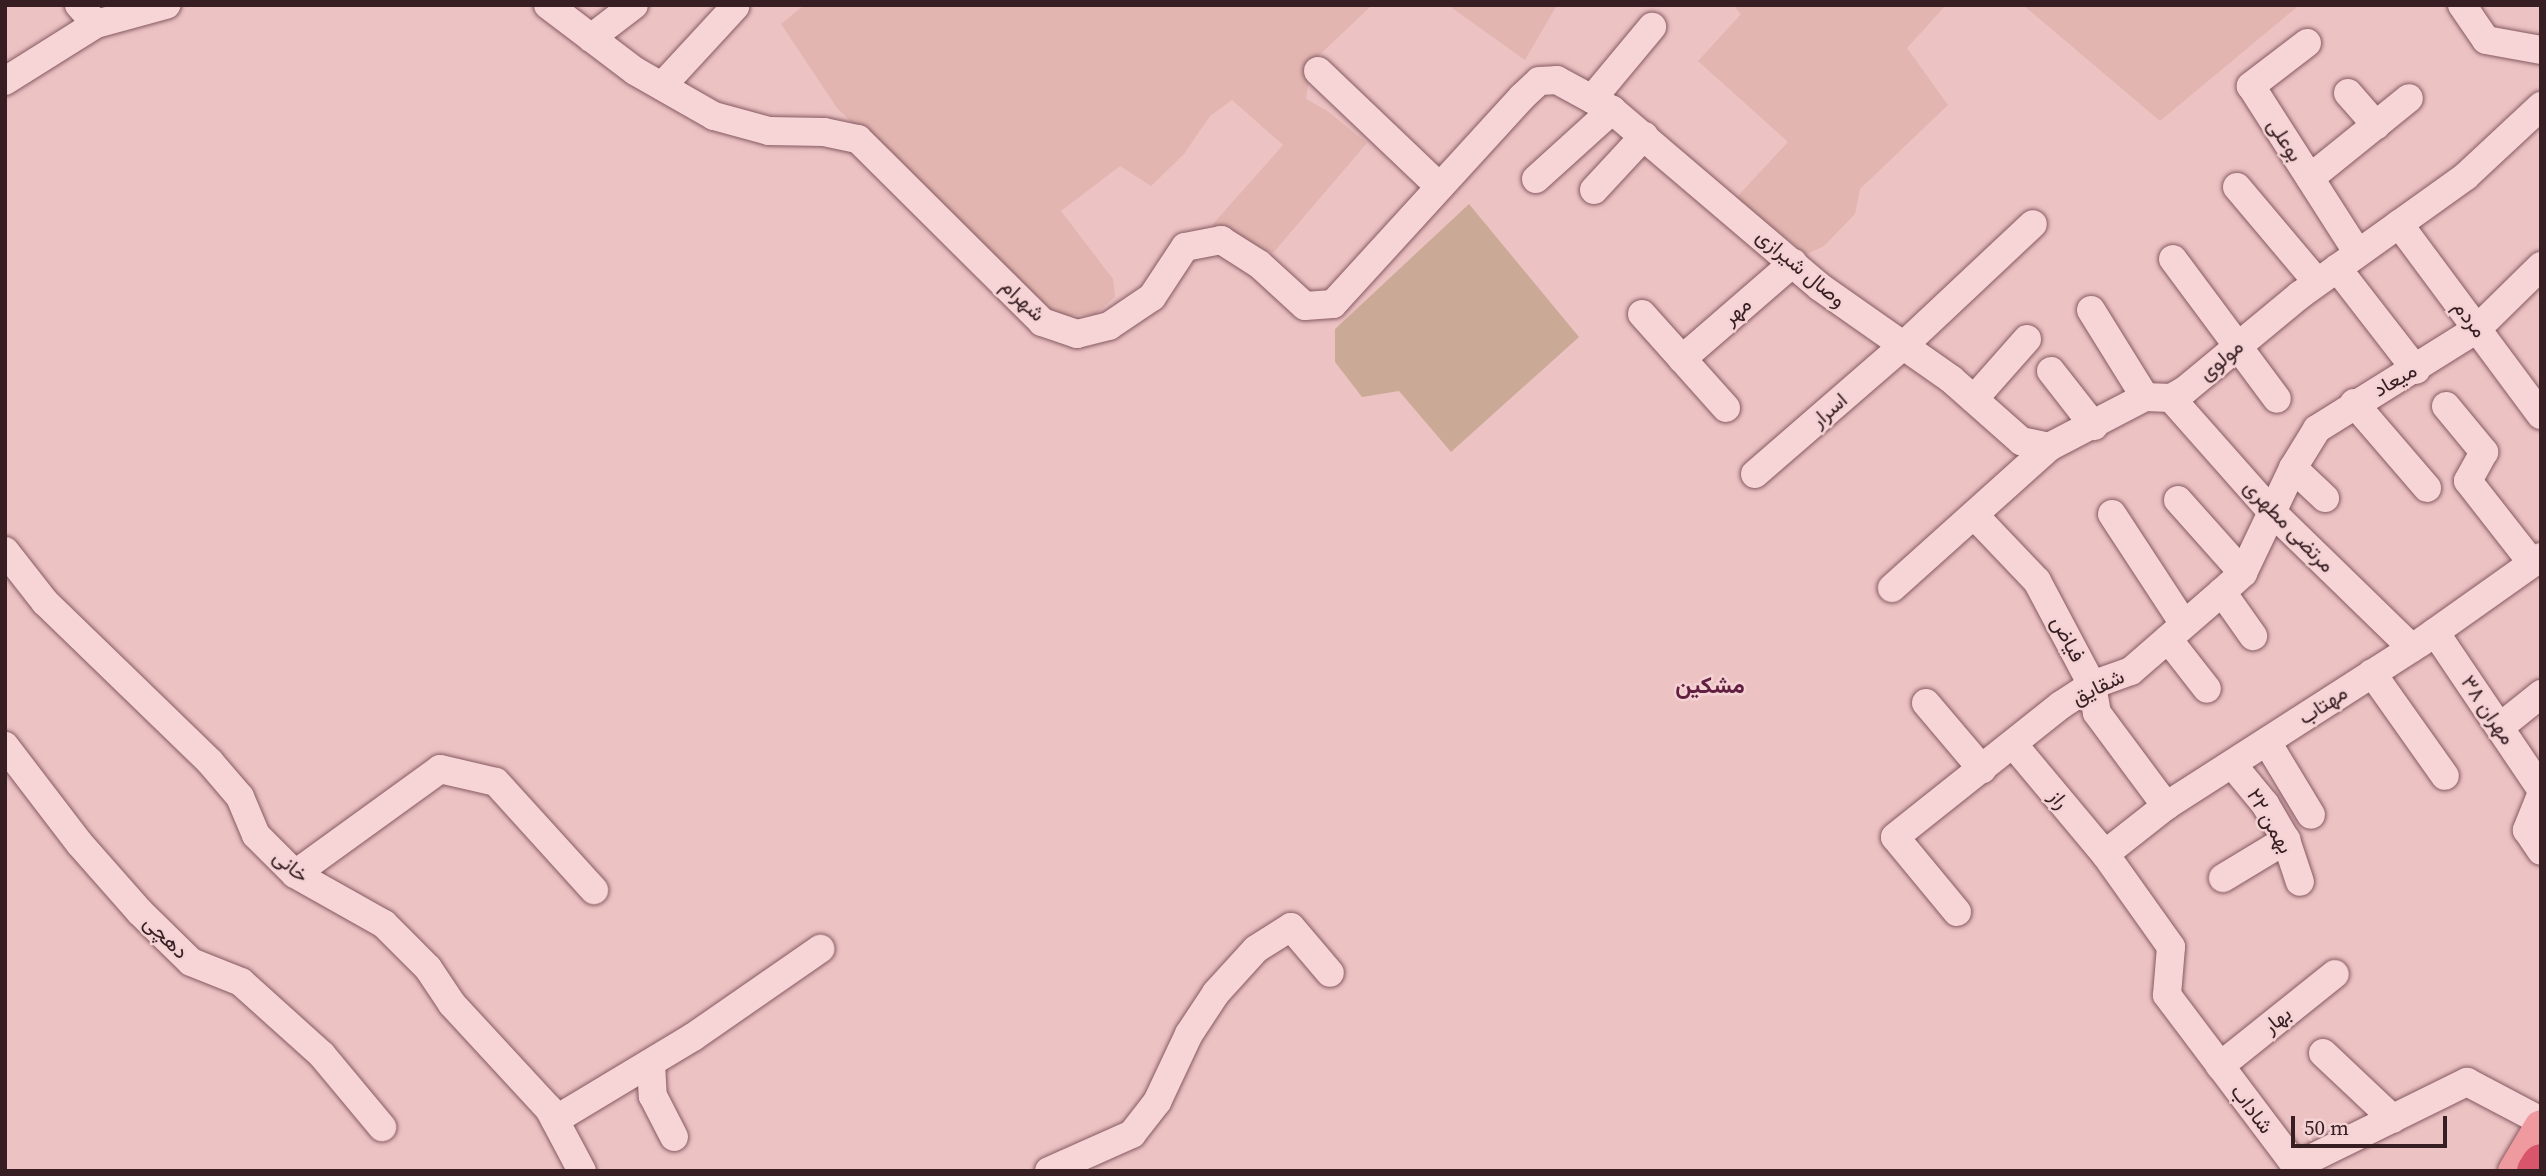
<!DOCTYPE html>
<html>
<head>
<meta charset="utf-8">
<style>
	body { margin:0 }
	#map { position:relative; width:2546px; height:1176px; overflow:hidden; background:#ecc2c3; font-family:"Source Serif 4",Vazirmatn,serif }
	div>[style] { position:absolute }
	.farmland>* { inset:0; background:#e2b5b0 }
	.green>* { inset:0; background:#caaa96 }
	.roads { filter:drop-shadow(0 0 2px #855a62) drop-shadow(0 0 2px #855a62) }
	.minor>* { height:28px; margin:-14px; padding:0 14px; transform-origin:14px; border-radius:14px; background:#f7d5d6 }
	.major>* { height:35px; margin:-17.5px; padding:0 17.5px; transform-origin:17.5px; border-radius:17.5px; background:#ef9a9e }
	.highway>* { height:38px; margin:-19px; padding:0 19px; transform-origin:19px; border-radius:19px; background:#d9556b }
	span { translate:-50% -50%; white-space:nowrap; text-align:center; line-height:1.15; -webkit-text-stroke:5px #f4d1d2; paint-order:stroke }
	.street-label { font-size:21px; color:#361e23 }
	.neighbourhood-label { font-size:23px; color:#611e41; font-weight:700 }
	.frame { position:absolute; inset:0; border:7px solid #361e23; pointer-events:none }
	.scale { position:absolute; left:2291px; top:1116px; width:156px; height:32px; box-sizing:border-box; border:4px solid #361e23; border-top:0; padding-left:9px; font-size:21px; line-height:24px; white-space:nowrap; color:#361e23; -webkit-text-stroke:5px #f4d1d2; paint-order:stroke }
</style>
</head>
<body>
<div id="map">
	<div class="farmland">
		<div style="clip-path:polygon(804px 5px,1372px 5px,1311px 63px,1306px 99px,1326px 110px,1367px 143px,1273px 253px,1212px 225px,1283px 145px,1232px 100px,1210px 116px,1184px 154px,1151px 186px,1120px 166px,1061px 211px,1113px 279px,1115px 297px,1096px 314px,1063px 316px,1031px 299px,837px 108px,781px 24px)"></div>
		<div style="clip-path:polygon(1448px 5px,1557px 5px,1525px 60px)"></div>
		<div style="clip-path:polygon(1733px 5px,1946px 5px,1907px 48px,1948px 105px,1860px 189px,1855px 214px,1824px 246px,1807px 254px,1736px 198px,1788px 142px,1698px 61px,1741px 14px)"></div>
		<div style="clip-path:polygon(2023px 5px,2296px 5px,2297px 7px,2160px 121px)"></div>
	</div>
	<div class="green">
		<div style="clip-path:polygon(1469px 204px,1579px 337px,1451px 452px,1399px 391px,1362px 397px,1335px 362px,1335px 329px)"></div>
	</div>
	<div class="roads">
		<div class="minor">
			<div style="left:79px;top:5px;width:25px;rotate:48deg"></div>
			<div style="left:548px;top:5px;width:109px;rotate:37.2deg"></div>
			<div style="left:635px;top:71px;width:91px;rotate:29.7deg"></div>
			<div style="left:714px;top:116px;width:57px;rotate:15.3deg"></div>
			<div style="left:769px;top:131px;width:55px;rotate:1deg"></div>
			<div style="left:824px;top:132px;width:35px;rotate:12deg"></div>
			<div style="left:858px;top:139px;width:260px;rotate:44.8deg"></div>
			<div style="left:1042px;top:322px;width:37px;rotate:19deg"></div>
			<div style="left:1077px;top:334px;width:33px;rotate:-14deg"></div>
			<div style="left:1109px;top:326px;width:52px;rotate:-34deg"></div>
			<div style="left:1152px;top:297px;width:60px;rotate:-56.6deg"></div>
			<div style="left:1185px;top:247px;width:37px;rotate:-11deg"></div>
			<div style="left:1221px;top:240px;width:45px;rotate:32.3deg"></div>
			<div style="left:1259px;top:264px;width:62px;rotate:42.4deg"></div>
			<div style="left:1305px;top:306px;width:28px;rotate:-4deg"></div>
			<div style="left:1333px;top:304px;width:280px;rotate:-47.6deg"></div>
			<div style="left:1522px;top:97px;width:23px;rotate:-43deg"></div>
			<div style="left:1539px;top:81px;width:18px;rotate:-3deg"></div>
			<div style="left:1557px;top:80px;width:63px;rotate:28.6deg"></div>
			<div style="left:1612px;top:110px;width:273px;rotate:40.4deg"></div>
			<div style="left:1820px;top:287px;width:160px;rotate:35.1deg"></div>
			<div style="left:1951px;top:379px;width:94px;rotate:41.5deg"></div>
			<div style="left:2021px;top:441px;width:29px;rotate:12deg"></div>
			<div style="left:2462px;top:5px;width:42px;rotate:55.6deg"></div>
			<div style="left:2486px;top:40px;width:56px;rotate:10.3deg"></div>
			<div style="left:591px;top:38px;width:54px;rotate:-37.5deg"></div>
			<div style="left:2307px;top:43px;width:71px;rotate:142.5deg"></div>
			<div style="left:2251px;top:86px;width:198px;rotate:57.4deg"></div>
			<div style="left:1318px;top:71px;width:168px;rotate:43.6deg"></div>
			<div style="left:5px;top:81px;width:107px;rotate:-32.1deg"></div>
			<div style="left:96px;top:24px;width:73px;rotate:-15.2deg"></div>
			<div style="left:662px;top:86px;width:108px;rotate:-47.3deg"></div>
			<div style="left:2348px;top:93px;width:43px;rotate:48.8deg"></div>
			<div style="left:1592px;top:99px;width:94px;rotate:-50.2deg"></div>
			<div style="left:2310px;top:178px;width:127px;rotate:-38.9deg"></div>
			<div style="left:1536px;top:179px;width:103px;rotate:-42.2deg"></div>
			<div style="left:2237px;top:187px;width:124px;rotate:49.9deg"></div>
			<div style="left:1594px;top:190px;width:74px;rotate:-47.2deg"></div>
			<div style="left:2399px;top:224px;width:238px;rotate:53.4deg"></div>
			<div style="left:2173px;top:259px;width:174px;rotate:53.4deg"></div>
			<div style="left:2337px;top:268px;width:129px;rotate:52.2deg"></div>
			<div style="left:2091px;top:310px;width:102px;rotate:58.2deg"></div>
			<div style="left:1642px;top:314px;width:126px;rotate:48.2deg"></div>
			<div style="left:1682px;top:359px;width:147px;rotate:-40.9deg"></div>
			<div style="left:2051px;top:371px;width:70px;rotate:52deg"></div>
			<div style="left:2171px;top:398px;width:152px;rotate:48.5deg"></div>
			<div style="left:2272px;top:512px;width:195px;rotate:44.2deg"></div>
			<div style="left:1974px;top:399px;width:80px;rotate:-48.5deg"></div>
			<div style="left:2354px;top:403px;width:112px;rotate:49.3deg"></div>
			<div style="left:2446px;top:406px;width:60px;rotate:50.4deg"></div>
			<div style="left:2484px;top:452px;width:33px;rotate:119deg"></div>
			<div style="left:2468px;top:481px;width:104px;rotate:52deg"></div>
			<div style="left:2293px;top:468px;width:44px;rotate:43.2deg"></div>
			<div style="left:1755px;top:474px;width:196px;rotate:-40.9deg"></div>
			<div style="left:1903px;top:346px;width:178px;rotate:-43.2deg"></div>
			<div style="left:2178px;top:500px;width:98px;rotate:48.3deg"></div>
			<div style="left:2112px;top:514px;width:131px;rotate:56.8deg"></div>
			<div style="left:1976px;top:517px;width:88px;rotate:46.4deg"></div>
			<div style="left:2037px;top:581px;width:118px;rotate:62.1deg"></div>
			<div style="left:2092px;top:685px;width:28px;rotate:80deg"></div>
			<div style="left:2097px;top:713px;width:116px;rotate:53.4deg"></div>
			<div style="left:5px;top:551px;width:65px;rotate:51.9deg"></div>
			<div style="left:45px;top:602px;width:230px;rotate:44.1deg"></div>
			<div style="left:210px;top:762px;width:46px;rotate:49.4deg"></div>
			<div style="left:240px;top:797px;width:41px;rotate:67.2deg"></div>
			<div style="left:256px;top:835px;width:55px;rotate:45deg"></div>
			<div style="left:295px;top:874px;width:102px;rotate:29.3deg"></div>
			<div style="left:384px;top:924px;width:62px;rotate:45deg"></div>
			<div style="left:428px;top:968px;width:43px;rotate:56.3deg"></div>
			<div style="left:452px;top:1004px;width:143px;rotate:47.3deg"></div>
			<div style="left:549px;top:1109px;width:70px;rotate:62deg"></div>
			<div style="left:1892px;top:588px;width:211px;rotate:-41.9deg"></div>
			<div style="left:2049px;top:447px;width:108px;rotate:-27.5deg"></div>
			<div style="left:2145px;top:397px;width:26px;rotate:2deg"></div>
			<div style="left:2171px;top:398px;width:16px;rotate:-30deg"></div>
			<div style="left:2185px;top:390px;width:149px;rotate:-39.6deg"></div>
			<div style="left:2300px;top:295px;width:204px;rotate:-35.6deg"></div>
			<div style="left:2466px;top:176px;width:103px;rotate:-43deg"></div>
			<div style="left:2222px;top:592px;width:54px;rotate:54.8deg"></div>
			<div style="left:2435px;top:632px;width:189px;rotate:56deg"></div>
			<div style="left:2168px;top:639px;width:63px;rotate:52deg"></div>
			<div style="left:2372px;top:673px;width:126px;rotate:54.7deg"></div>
			<div style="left:1926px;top:703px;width:87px;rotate:49.7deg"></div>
			<div style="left:2500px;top:727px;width:53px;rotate:-38.8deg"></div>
			<div style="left:2267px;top:742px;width:85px;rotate:58.9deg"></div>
			<div style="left:2013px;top:744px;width:143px;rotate:50.1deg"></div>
			<div style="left:2105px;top:854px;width:114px;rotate:54.6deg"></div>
			<div style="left:2171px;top:947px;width:48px;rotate:94.8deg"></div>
			<div style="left:2167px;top:995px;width:214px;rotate:53deg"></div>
			<div style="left:2296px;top:1166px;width:191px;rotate:-26.2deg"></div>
			<div style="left:2467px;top:1082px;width:84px;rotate:27.8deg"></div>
			<div style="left:5px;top:746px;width:123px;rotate:52.6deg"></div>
			<div style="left:80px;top:844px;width:91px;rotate:48.6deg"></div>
			<div style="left:140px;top:912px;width:71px;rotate:44.4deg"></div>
			<div style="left:191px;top:962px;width:54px;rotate:21.8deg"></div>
			<div style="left:241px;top:982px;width:109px;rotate:42deg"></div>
			<div style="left:322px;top:1055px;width:94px;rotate:50.2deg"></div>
			<div style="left:2232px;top:764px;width:52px;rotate:50.5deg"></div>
			<div style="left:2265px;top:804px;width:42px;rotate:59.7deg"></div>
			<div style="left:2286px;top:840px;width:44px;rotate:71.6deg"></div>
			<div style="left:2541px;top:795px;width:38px;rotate:112deg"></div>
			<div style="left:2527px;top:830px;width:25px;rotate:56deg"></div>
			<div style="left:2105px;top:854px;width:78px;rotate:-38.2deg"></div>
			<div style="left:2166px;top:806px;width:303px;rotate:-32.7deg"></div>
			<div style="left:2421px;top:642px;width:147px;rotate:-35.3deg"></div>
			<div style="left:295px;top:874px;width:179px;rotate:-35.9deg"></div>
			<div style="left:440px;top:769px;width:57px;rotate:13.1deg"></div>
			<div style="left:496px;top:782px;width:146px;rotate:47.8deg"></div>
			<div style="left:2223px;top:878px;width:74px;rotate:-31.1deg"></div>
			<div style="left:1957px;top:912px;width:97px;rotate:-129.6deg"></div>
			<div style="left:1895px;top:837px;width:212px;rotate:-38.5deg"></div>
			<div style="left:2061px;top:705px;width:37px;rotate:-33deg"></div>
			<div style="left:2092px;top:685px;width:41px;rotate:-19.7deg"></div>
			<div style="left:2131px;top:671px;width:121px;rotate:-41deg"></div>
			<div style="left:2222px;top:592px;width:28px;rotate:-42deg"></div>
			<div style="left:2243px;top:573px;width:116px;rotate:-64.5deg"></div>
			<div style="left:2293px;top:468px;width:46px;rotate:-58.4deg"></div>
			<div style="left:2317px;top:429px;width:189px;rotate:-32deg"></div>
			<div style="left:2477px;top:329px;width:90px;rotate:-44.5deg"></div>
			<div style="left:2323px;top:1053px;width:96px;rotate:43.3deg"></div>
			<div style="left:651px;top:1063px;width:33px;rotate:87deg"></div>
			<div style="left:653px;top:1096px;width:46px;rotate:62.9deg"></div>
			<div style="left:2220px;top:1066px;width:147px;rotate:-38.7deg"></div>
			<div style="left:555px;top:1120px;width:161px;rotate:-31deg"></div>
			<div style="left:693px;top:1037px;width:155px;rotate:-34.7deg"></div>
			<div style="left:1049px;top:1171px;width:91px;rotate:-24deg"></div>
			<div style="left:1132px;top:1134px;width:41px;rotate:-52deg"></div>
			<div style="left:1157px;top:1102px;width:75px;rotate:-64.8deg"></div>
			<div style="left:1189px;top:1034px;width:49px;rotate:-56.6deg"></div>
			<div style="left:1216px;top:993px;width:59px;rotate:-47.7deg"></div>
			<div style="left:1256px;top:949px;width:41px;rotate:-32.2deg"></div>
			<div style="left:1291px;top:927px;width:60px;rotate:49.7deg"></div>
		</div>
		<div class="major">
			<div style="left:2515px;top:1171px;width:51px;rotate:-59.4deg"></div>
		</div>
		<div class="highway">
			<div style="left:2536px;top:1171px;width:9px;rotate:-58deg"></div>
		</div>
	</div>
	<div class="street-label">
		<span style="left:2285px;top:140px;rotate:57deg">بوعلی</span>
		<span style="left:1801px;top:268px;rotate:40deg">وصال شیرازی</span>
		<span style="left:1023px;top:300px;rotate:43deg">شهرام</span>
		<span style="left:1737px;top:311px;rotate:-41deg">مهر</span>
		<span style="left:2470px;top:319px;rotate:53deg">مردم</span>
		<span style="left:2221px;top:360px;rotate:-40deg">مولوی</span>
		<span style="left:2395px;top:380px;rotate:-30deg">میعاد</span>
		<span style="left:1829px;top:410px;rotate:-41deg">اسرار</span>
		<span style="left:2289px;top:526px;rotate:46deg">مرتضی مطهری</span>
		<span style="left:2068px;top:639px;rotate:62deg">فیاض</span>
		<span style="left:2098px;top:687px;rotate:-26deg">شقایق</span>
		<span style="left:2323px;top:705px;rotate:-33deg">مهتاب</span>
		<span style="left:2488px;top:710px;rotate:56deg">مهران ۳۸</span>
		<span style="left:2059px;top:799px;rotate:50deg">راز</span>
		<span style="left:2270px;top:821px;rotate:60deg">۲۲ بهمن</span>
		<span style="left:291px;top:866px;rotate:39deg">خانی</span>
		<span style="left:166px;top:937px;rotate:44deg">دهچی</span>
		<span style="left:2277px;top:1020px;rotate:-39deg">بهار</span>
		<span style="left:2252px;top:1109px;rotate:53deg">شاداب</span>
	</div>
	<div class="neighbourhood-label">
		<span style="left:1710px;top:685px">مشکین</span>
	</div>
	<div class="frame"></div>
	<div class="scale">50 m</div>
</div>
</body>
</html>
